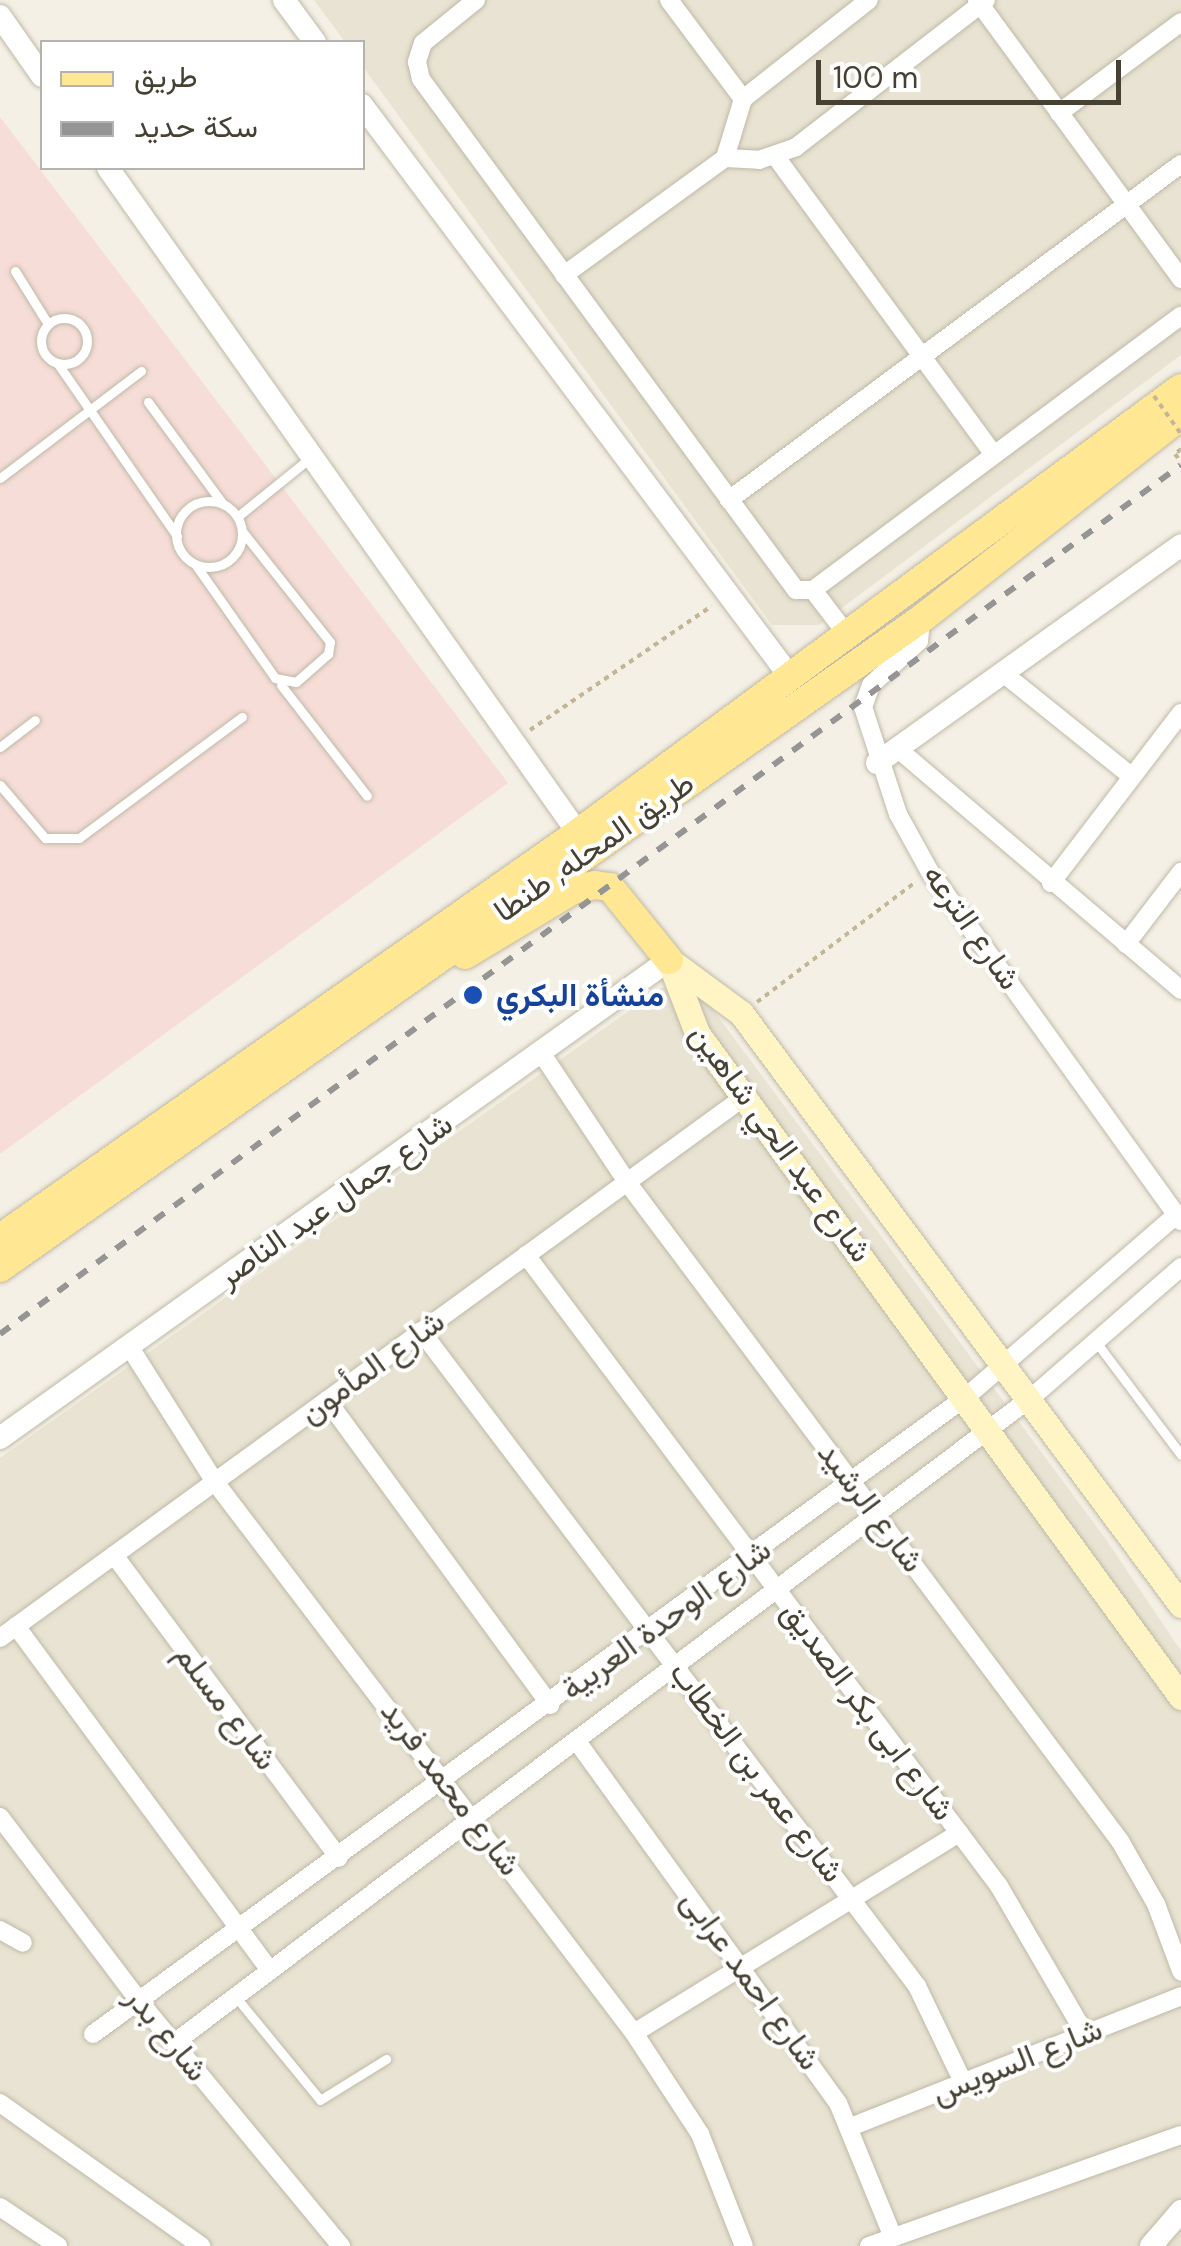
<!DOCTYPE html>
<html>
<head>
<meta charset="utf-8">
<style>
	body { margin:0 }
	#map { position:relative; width:1181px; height:2246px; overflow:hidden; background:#f4f0e5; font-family:"DM Sans",Vazirmatn,sans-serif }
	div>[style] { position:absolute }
	.residential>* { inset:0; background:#e8e3d2 }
	.medical>* { inset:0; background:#f6ddd7 }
	.path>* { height:4px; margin-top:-2px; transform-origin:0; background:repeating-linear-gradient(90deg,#c3b697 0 5px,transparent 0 10px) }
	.roads { filter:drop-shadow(0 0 2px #c0b9a7) drop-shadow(0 0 2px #c0b9a7) }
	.service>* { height:9px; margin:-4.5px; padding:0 4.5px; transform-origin:4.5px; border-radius:4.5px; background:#fff }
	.service>.ring { margin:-4.5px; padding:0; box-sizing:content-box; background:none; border:9px solid #fff; border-radius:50% }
	.minor>* { height:18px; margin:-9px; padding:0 9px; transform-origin:9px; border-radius:9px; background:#fff }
	.tertiary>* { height:22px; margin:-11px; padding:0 11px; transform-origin:11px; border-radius:11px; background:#fff }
	.secondary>* { height:25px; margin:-12.5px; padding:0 12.5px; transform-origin:12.5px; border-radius:12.5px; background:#fff4c4 }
	.primary>* { height:28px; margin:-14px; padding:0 14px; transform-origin:14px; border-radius:14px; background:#ffe793 }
	.rail>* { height:6px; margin-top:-3px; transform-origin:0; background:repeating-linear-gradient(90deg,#959595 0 12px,transparent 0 24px) }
	.path-bridge>* { height:4px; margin-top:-2px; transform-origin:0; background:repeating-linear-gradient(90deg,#c3b697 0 5px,transparent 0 10px) }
	.dots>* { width:28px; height:28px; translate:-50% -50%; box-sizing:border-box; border:5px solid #fff; border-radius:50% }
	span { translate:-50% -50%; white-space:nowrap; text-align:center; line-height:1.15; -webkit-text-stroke:8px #fff; paint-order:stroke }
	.street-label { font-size:32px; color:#474134 }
	.transit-label { font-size:32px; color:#164399; font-weight:700 }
	.left { translate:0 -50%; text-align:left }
	.legend { position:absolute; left:40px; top:40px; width:325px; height:130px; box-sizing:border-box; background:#fff; border:2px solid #b5b3ae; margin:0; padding:12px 18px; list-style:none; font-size:30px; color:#474134 }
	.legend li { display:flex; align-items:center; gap:20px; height:50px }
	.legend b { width:50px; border:2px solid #b5b3ae }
	.scale { position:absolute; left:816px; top:60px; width:305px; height:45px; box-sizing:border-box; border:5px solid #474134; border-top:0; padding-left:12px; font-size:30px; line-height:35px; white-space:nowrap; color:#474134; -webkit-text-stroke:8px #fff; paint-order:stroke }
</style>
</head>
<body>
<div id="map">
	<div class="residential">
		<div style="clip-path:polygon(314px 0,1181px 0,1181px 355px,819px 625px,772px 625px,363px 67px,362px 42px,345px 42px)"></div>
		<div style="clip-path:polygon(661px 988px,692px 988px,708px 1003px,1105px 1538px,1181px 1651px,1181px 2246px,0 2246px,0 1458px)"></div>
	</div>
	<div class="medical">
		<div style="clip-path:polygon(0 117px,508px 783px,0 1154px)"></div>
	</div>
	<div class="path">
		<div style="left:1181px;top:449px;width:8px;rotate:140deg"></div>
		<div style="left:1175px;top:454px;width:10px;rotate:53deg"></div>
		<div style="left:530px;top:730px;width:220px;rotate:-34.3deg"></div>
		<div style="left:757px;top:1002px;width:196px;rotate:-37.1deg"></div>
	</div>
	<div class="roads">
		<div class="service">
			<div style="left:15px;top:271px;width:62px;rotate:58.1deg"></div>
			<div class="ring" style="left:41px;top:318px;width:37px;height:37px"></div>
			<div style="left:58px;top:364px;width:209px;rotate:55.3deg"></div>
			<div style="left:148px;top:402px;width:127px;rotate:53.7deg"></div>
			<div style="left:0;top:478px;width:177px;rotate:-37.2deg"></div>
			<div class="ring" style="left:176px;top:501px;width:57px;height:57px"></div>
			<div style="left:237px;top:517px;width:95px;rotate:-39deg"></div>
			<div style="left:195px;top:564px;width:139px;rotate:54.9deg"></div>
			<div style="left:275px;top:678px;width:21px;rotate:11deg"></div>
			<div style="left:296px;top:682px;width:43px;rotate:-41.2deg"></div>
			<div style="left:328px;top:654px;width:12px;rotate:-81deg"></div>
			<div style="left:330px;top:642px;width:142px;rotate:-128.4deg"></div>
			<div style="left:281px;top:685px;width:140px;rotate:52.2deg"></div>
			<div style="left:0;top:747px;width:44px;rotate:-37.6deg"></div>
			<div style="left:0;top:785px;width:70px;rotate:49.7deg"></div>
			<div style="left:45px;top:838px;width:34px"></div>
			<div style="left:79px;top:838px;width:203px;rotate:-36.6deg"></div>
			<div style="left:1096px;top:1342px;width:141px;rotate:53deg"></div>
			<div style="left:235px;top:1996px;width:134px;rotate:50.7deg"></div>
			<div style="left:320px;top:2100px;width:78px;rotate:-31.8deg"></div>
		</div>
		<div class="minor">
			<div style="left:476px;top:0;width:68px;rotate:140.9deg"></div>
			<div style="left:423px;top:43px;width:20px;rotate:108deg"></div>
			<div style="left:417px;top:62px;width:17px;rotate:77deg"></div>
			<div style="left:421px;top:79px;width:634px;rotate:53.73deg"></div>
			<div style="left:796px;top:590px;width:17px"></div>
			<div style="left:813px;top:590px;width:459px;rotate:-36.7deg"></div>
			<div style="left:669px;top:0;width:124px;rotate:53.2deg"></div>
			<div style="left:977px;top:0;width:346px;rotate:53.8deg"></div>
			<div style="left:1059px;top:113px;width:152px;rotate:-36.7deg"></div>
			<div style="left:776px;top:157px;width:369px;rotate:53.8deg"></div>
			<div style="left:725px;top:158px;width:62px;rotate:-73deg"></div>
			<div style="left:743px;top:99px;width:160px;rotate:-38.2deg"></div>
			<div style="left:564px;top:275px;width:199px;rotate:-36deg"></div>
			<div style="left:725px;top:158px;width:34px;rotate:3deg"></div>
			<div style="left:759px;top:160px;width:39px;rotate:-19deg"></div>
			<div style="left:796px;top:147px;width:240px;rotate:-37.7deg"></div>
			<div style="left:729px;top:500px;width:563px;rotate:-36.63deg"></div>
			<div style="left:813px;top:590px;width:58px;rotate:52.7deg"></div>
			<div style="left:921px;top:619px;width:22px;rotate:95deg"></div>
			<div style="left:919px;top:641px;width:65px;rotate:137.5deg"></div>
			<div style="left:871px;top:685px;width:23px;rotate:110deg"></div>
			<div style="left:863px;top:707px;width:113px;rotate:71.9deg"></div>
			<div style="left:898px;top:814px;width:66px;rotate:61.1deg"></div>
			<div style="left:930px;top:872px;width:430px;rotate:54.3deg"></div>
			<div style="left:1003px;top:673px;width:164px;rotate:38.8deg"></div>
			<div style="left:898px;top:749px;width:372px;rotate:40.4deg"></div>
			<div style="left:1051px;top:883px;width:214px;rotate:-52.6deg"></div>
			<div style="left:1126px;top:944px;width:91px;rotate:-52.6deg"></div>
			<div style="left:542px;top:1054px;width:154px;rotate:56.4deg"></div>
			<div style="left:627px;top:1182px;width:823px;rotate:53.2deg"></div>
			<div style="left:1120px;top:1841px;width:73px;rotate:60.3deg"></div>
			<div style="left:1156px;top:1904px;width:72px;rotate:69.5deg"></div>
			<div style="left:526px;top:1255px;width:789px;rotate:53.14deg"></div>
			<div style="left:999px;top:1886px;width:171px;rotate:59.8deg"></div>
			<div style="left:421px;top:1331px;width:822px;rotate:52.87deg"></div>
			<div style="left:917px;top:1986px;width:106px;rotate:64.4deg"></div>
			<div style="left:129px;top:1346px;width:161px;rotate:57.7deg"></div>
			<div style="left:215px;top:1482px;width:692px;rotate:52.75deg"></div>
			<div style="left:634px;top:2033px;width:121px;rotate:56.8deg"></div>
			<div style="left:700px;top:2134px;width:120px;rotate:68.6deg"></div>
			<div style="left:327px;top:1400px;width:378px;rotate:53.8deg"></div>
			<div style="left:114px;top:1555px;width:377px;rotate:53.4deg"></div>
			<div style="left:16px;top:1626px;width:428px;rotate:53.6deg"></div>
			<div style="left:0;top:1638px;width:920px;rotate:-36.02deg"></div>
			<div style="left:576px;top:1740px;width:448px;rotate:54.2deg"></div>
			<div style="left:838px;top:2103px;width:145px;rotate:67.7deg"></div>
			<div style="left:0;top:1817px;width:231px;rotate:52.9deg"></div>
			<div style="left:139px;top:2001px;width:318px;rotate:50.5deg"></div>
			<div style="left:0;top:1930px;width:26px;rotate:29deg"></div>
			<div style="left:634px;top:2033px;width:382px;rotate:-31.6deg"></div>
			<div style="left:93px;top:2034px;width:1081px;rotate:-36.12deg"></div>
			<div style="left:966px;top:1397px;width:278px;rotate:-40.9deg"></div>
			<div style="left:174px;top:2043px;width:1074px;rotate:-36.98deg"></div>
			<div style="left:1032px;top:1397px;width:198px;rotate:-41.1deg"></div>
			<div style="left:0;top:2103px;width:247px;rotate:35.4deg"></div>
			<div style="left:853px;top:2126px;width:353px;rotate:-21.6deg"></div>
			<div style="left:0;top:2207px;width:70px;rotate:33.9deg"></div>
			<div style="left:869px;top:2246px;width:331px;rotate:-19.6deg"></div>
		</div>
		<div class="tertiary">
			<div style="left:284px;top:0;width:52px;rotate:53.6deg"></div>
			<div style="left:0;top:16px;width:73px;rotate:55deg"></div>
			<div style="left:362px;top:105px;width:716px;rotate:53.18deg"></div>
			<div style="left:108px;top:168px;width:814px;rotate:54.75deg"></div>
			<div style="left:877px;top:763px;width:374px;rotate:-35.6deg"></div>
			<div style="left:0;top:1438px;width:822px;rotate:-35.55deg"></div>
			<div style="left:1151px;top:2246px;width:46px;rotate:-49.4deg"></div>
		</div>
		<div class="secondary">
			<div style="left:669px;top:960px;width:78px;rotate:69deg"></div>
			<div style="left:697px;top:1033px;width:822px;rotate:53.91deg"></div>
			<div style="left:669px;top:960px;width:89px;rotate:36.4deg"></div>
			<div style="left:741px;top:1013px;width:738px;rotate:53.38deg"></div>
		</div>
		<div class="primary">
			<div style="left:465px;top:955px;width:128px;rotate:-31deg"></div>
			<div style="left:575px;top:889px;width:20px;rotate:-11deg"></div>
			<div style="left:595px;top:885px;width:15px;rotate:8deg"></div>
			<div style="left:610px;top:887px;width:94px;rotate:51.1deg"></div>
			<div style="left:0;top:1238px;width:706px;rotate:-35.02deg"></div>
			<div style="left:578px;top:833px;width:749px;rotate:-36.43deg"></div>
			<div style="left:0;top:1268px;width:1127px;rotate:-35.17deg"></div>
			<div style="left:921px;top:619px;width:330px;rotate:-38deg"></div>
		</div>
	</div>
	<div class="rail">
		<div style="left:0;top:1334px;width:1466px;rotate:-36.35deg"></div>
	</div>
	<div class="path-bridge">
		<div style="left:1154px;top:396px;width:47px;rotate:54.6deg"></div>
	</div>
	<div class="dots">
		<div style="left:473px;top:995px;background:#1a4fb4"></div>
	</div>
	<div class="street-label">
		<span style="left:594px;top:847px;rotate:-35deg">طريق المحله, طنطا</span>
		<span style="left:972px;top:927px;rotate:55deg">شارع الترعه</span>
		<span style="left:781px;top:1143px;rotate:54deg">شارع عبد الحي شاهين</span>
		<span style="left:335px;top:1200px;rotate:-35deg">شارع جمال عبد الناصر</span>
		<span style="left:372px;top:1367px;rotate:-36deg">شارع المأمون</span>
		<span style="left:871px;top:1507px;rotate:53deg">شارع الرشيد</span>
		<span style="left:666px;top:1619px;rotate:-36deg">شارع الوحدة العربية</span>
		<span style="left:226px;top:1707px;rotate:53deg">شارع مسلم</span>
		<span style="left:868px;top:1711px;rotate:53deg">شارع ابى بكر الصديق</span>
		<span style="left:757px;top:1772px;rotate:53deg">شارع عمر بن الخطاب</span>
		<span style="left:451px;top:1788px;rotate:53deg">شارع محمد فريد</span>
		<span style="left:751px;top:1980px;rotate:54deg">شارع احمد عرابى</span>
		<span style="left:167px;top:2034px;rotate:51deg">شارع بدر</span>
		<span style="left:1017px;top:2061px;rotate:-22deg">شارع السويس</span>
	</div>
	<div class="transit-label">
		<span class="left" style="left:496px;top:995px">منشأة البكري</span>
	</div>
	<ul class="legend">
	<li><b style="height:12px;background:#ffe793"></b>طريق</li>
	<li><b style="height:12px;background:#959595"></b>سكة حديد</li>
	</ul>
	<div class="scale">100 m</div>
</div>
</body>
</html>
